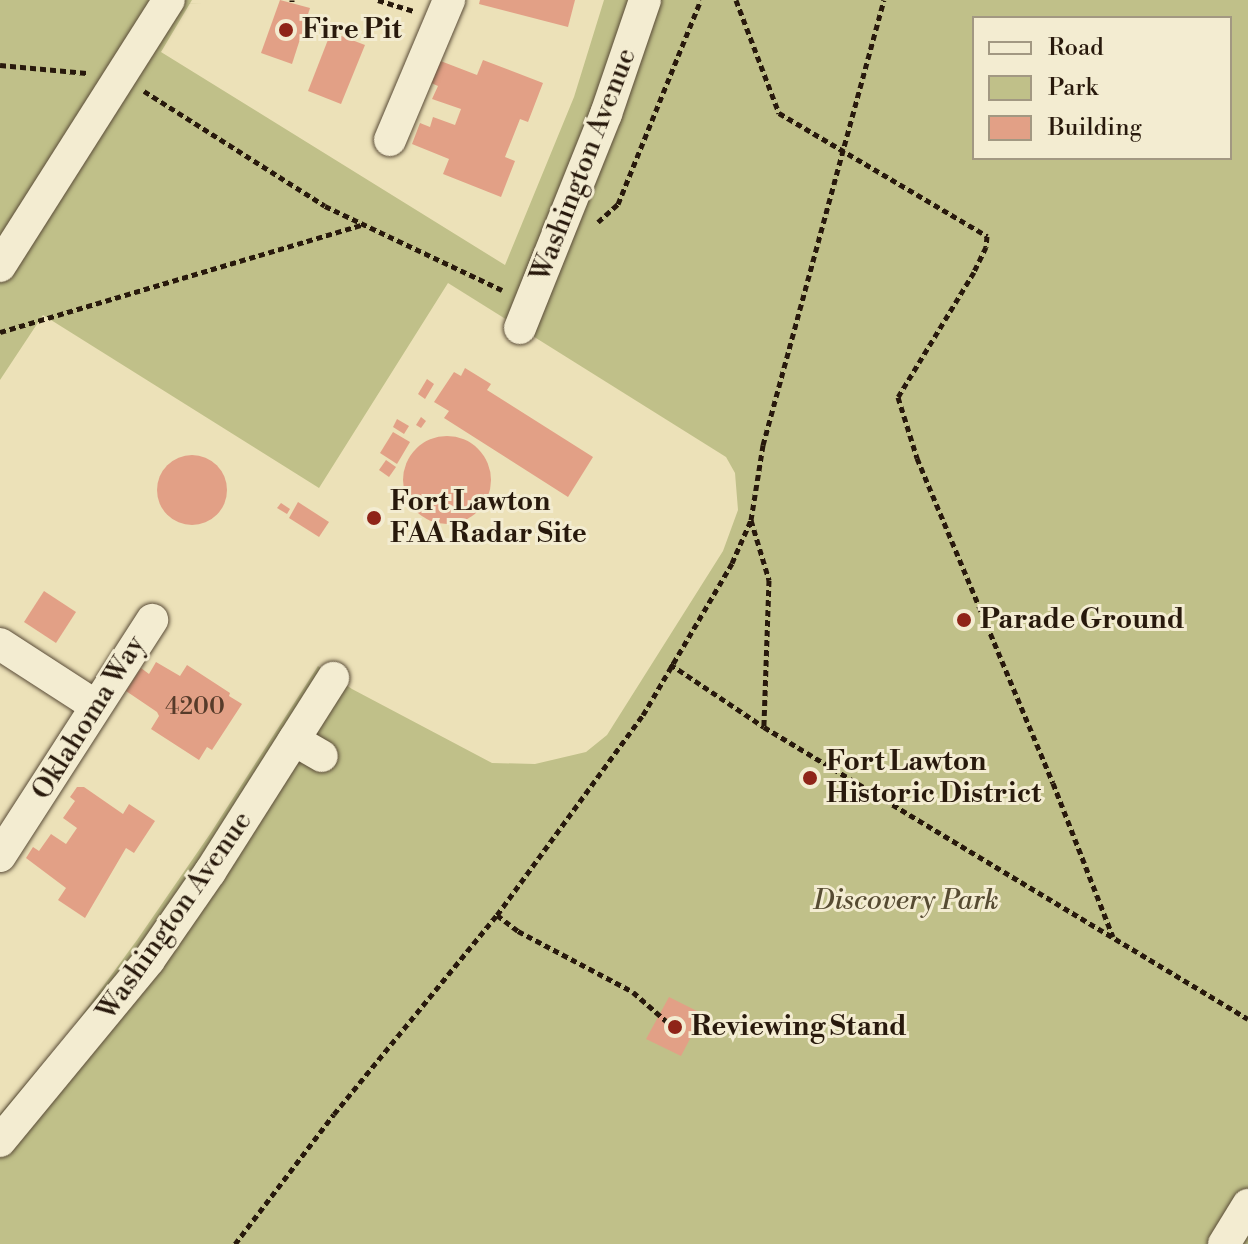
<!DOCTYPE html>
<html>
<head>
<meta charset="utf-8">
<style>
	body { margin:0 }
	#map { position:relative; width:1248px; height:1244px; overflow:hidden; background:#ece1b8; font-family:"Libre Bodoni",serif }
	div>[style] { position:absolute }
	.green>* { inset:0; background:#c0c089 }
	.building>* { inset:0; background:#e2a086 }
	.round { border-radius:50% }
	.path>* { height:5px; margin-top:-2.5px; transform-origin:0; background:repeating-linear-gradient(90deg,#28190c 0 6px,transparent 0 10px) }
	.roads { filter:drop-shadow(0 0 2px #594b37) drop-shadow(0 0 2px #594b37) }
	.minor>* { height:32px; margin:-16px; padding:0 16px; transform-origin:16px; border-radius:16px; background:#f3ecd1 }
	.dots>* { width:22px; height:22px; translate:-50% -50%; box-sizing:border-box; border:4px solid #f3ecd1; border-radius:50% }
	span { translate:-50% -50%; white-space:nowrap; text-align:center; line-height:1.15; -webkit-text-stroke:6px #f3ecd1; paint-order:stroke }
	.number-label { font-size:24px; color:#563b2a }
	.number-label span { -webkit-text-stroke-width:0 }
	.poi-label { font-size:28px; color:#28190c; font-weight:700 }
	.left { translate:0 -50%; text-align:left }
	.street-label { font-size:28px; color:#28190c }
	.park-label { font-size:28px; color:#564b32; font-style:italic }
	.legend { position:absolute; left:972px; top:16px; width:260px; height:144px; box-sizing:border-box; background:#f3ecd1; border:2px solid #a29882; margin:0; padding:10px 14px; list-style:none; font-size:24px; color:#28190c }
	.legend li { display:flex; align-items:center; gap:16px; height:40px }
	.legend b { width:40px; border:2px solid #a29882 }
</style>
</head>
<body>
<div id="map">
	<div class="green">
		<div style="clip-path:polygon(evenodd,0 0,192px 0,161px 52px,505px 265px,574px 97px,604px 0,1248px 0,1248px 1244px,0 1244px,0 1114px,71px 1030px,137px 940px,210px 834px,318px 666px,352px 689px,492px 763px,535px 764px,586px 752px,607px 735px,723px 551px,738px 510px,735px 473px,726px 457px,448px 283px,319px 488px,43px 315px,0 380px,0 0,974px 18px,1230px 18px,1230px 158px,974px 158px,974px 18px)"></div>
	</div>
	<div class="building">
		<div style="clip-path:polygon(280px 0,310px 8px,292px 64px,261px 53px)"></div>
		<div style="clip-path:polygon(480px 0,575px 0,568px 27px,479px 4px)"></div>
		<div style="clip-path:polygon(331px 32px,365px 45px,341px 104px,308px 91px)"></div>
		<div style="clip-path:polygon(438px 60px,477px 75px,483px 60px,543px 83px,528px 122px,520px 119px,505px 157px,515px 161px,501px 197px,443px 174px,449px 159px,412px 144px,420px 123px,430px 127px,433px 117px,455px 125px,461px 109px,432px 99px,438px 86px,429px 82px)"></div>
		<div style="clip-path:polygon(465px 368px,491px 384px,487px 390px,593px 457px,568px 497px,444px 418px,449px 411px,434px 402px,454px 372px,461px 376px)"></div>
		<div style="clip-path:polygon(427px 379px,434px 384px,425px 399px,418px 394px)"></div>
		<div style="clip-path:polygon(421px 417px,426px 421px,421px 428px,416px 425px)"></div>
		<div style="clip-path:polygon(397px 419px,409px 426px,404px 434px,393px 427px)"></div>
		<div style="clip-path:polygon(393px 432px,410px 442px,397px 464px,380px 453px)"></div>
		<div class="round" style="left:403px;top:436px;width:88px;height:88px"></div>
		<div class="round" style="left:157px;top:455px;width:70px;height:70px"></div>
		<div style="clip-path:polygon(386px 460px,396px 467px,389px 477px,379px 470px)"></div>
		<div style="clip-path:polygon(298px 502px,329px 522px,319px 537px,289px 518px)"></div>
		<div style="clip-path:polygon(281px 503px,290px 509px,287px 514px,277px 508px)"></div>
		<div style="clip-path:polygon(44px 591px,76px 612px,56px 643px,24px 622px)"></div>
		<div style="clip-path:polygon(156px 662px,180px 676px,187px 665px,230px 693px,229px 696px,242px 704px,212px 750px,207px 747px,199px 760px,151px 729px,159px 716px,157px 712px,126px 691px,141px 668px,149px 674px)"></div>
		<div style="clip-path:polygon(77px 787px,84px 787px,123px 814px,129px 804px,155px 821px,134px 853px,126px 848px,85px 918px,58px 900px,66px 888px,26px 858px,33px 847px,39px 851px,51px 834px,66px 844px,77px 828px,63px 818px,75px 801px,70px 797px)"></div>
		<div style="clip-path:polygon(669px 997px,703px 1014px,681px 1056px,646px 1039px)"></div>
	</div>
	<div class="path">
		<div style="left:378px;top:0;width:37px;rotate:17deg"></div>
		<div style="left:736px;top:0;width:121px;rotate:69.2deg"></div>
		<div style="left:779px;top:113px;width:242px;rotate:30.6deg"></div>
		<div style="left:987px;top:236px;width:11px;rotate:95deg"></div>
		<div style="left:986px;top:247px;width:28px;rotate:116deg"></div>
		<div style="left:974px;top:272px;width:146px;rotate:121.3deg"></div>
		<div style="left:898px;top:397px;width:64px;rotate:72.7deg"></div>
		<div style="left:917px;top:458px;width:352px;rotate:67.3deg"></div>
		<div style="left:1053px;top:783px;width:165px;rotate:68.7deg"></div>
		<div style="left:292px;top:2px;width:2px;rotate:-90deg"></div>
		<div style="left:0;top:65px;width:87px;rotate:5.3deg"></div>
		<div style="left:144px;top:91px;width:214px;rotate:32.4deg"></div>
		<div style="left:325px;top:206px;width:196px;rotate:25.4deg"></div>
		<div style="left:598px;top:222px;width:27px;rotate:-42deg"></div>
		<div style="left:618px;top:204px;width:220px;rotate:-67.9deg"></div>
		<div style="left:0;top:332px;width:377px;rotate:-16.5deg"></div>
		<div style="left:751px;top:520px;width:63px;rotate:73.3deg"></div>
		<div style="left:769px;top:580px;width:146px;rotate:92deg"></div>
		<div style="left:670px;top:664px;width:113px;rotate:33.8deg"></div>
		<div style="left:764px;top:727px;width:565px;rotate:31.1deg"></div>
		<div style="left:497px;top:915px;width:26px;rotate:37deg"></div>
		<div style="left:518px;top:931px;width:130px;rotate:27.9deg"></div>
		<div style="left:633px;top:992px;width:53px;rotate:41.2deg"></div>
		<div style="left:235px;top:1244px;width:163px;rotate:-52.7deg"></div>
		<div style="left:334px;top:1114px;width:257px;rotate:-50.7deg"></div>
		<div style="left:497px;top:915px;width:248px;rotate:-53.9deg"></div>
		<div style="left:643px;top:715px;width:176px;rotate:-59.6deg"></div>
		<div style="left:732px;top:563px;width:47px;rotate:-66.2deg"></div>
		<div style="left:751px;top:520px;width:76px;rotate:-80.9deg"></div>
		<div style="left:763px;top:445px;width:461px;rotate:-74.8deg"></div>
	</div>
	<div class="roads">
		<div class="minor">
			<div style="left:390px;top:140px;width:152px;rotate:-67.1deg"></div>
			<div style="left:0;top:266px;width:315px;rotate:-57.6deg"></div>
			<div style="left:520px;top:328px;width:231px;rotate:-68.1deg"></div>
			<div style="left:606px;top:114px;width:120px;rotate:-71.1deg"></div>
			<div style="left:0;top:644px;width:114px;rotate:32.9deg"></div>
			<div style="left:294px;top:740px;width:32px;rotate:30deg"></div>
			<div style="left:0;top:856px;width:281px;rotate:-57.2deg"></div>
			<div style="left:0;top:1141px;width:234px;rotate:-50.5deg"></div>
			<div style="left:149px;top:960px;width:107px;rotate:-55.3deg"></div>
			<div style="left:210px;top:872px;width:230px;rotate:-57.6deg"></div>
			<div style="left:1224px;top:1244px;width:46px;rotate:-58.4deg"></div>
		</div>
	</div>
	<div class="dots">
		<div style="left:286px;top:30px;background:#8f2418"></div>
		<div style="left:374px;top:518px;background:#8f2418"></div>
		<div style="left:964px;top:620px;background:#8f2418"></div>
		<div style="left:810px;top:778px;background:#8f2418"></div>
		<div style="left:675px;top:1027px;background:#8f2418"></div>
	</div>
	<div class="number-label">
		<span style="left:195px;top:708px">4200</span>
	</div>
	<div class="poi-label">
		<span class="left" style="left:302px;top:30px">Fire Pit</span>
		<span class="left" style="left:390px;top:518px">Fort Lawton<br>FAA Radar Site</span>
		<span class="left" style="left:980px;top:620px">Parade Ground</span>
		<span class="left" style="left:826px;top:778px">Fort Lawton<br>Historic District</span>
		<span class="left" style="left:691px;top:1027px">Reviewing Stand</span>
	</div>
	<div class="street-label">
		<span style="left:584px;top:165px;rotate:-69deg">Washington Avenue</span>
		<span style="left:89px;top:718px;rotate:-58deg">Oklahoma Way</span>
		<span style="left:175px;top:916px;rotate:-55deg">Washington Avenue</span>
	</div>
	<div class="park-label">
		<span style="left:906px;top:901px">Discovery Park</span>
	</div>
	<ul class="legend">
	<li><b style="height:10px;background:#f3ecd1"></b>Road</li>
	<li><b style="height:22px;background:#c0c089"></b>Park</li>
	<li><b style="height:22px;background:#e2a086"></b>Building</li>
	</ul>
</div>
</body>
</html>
